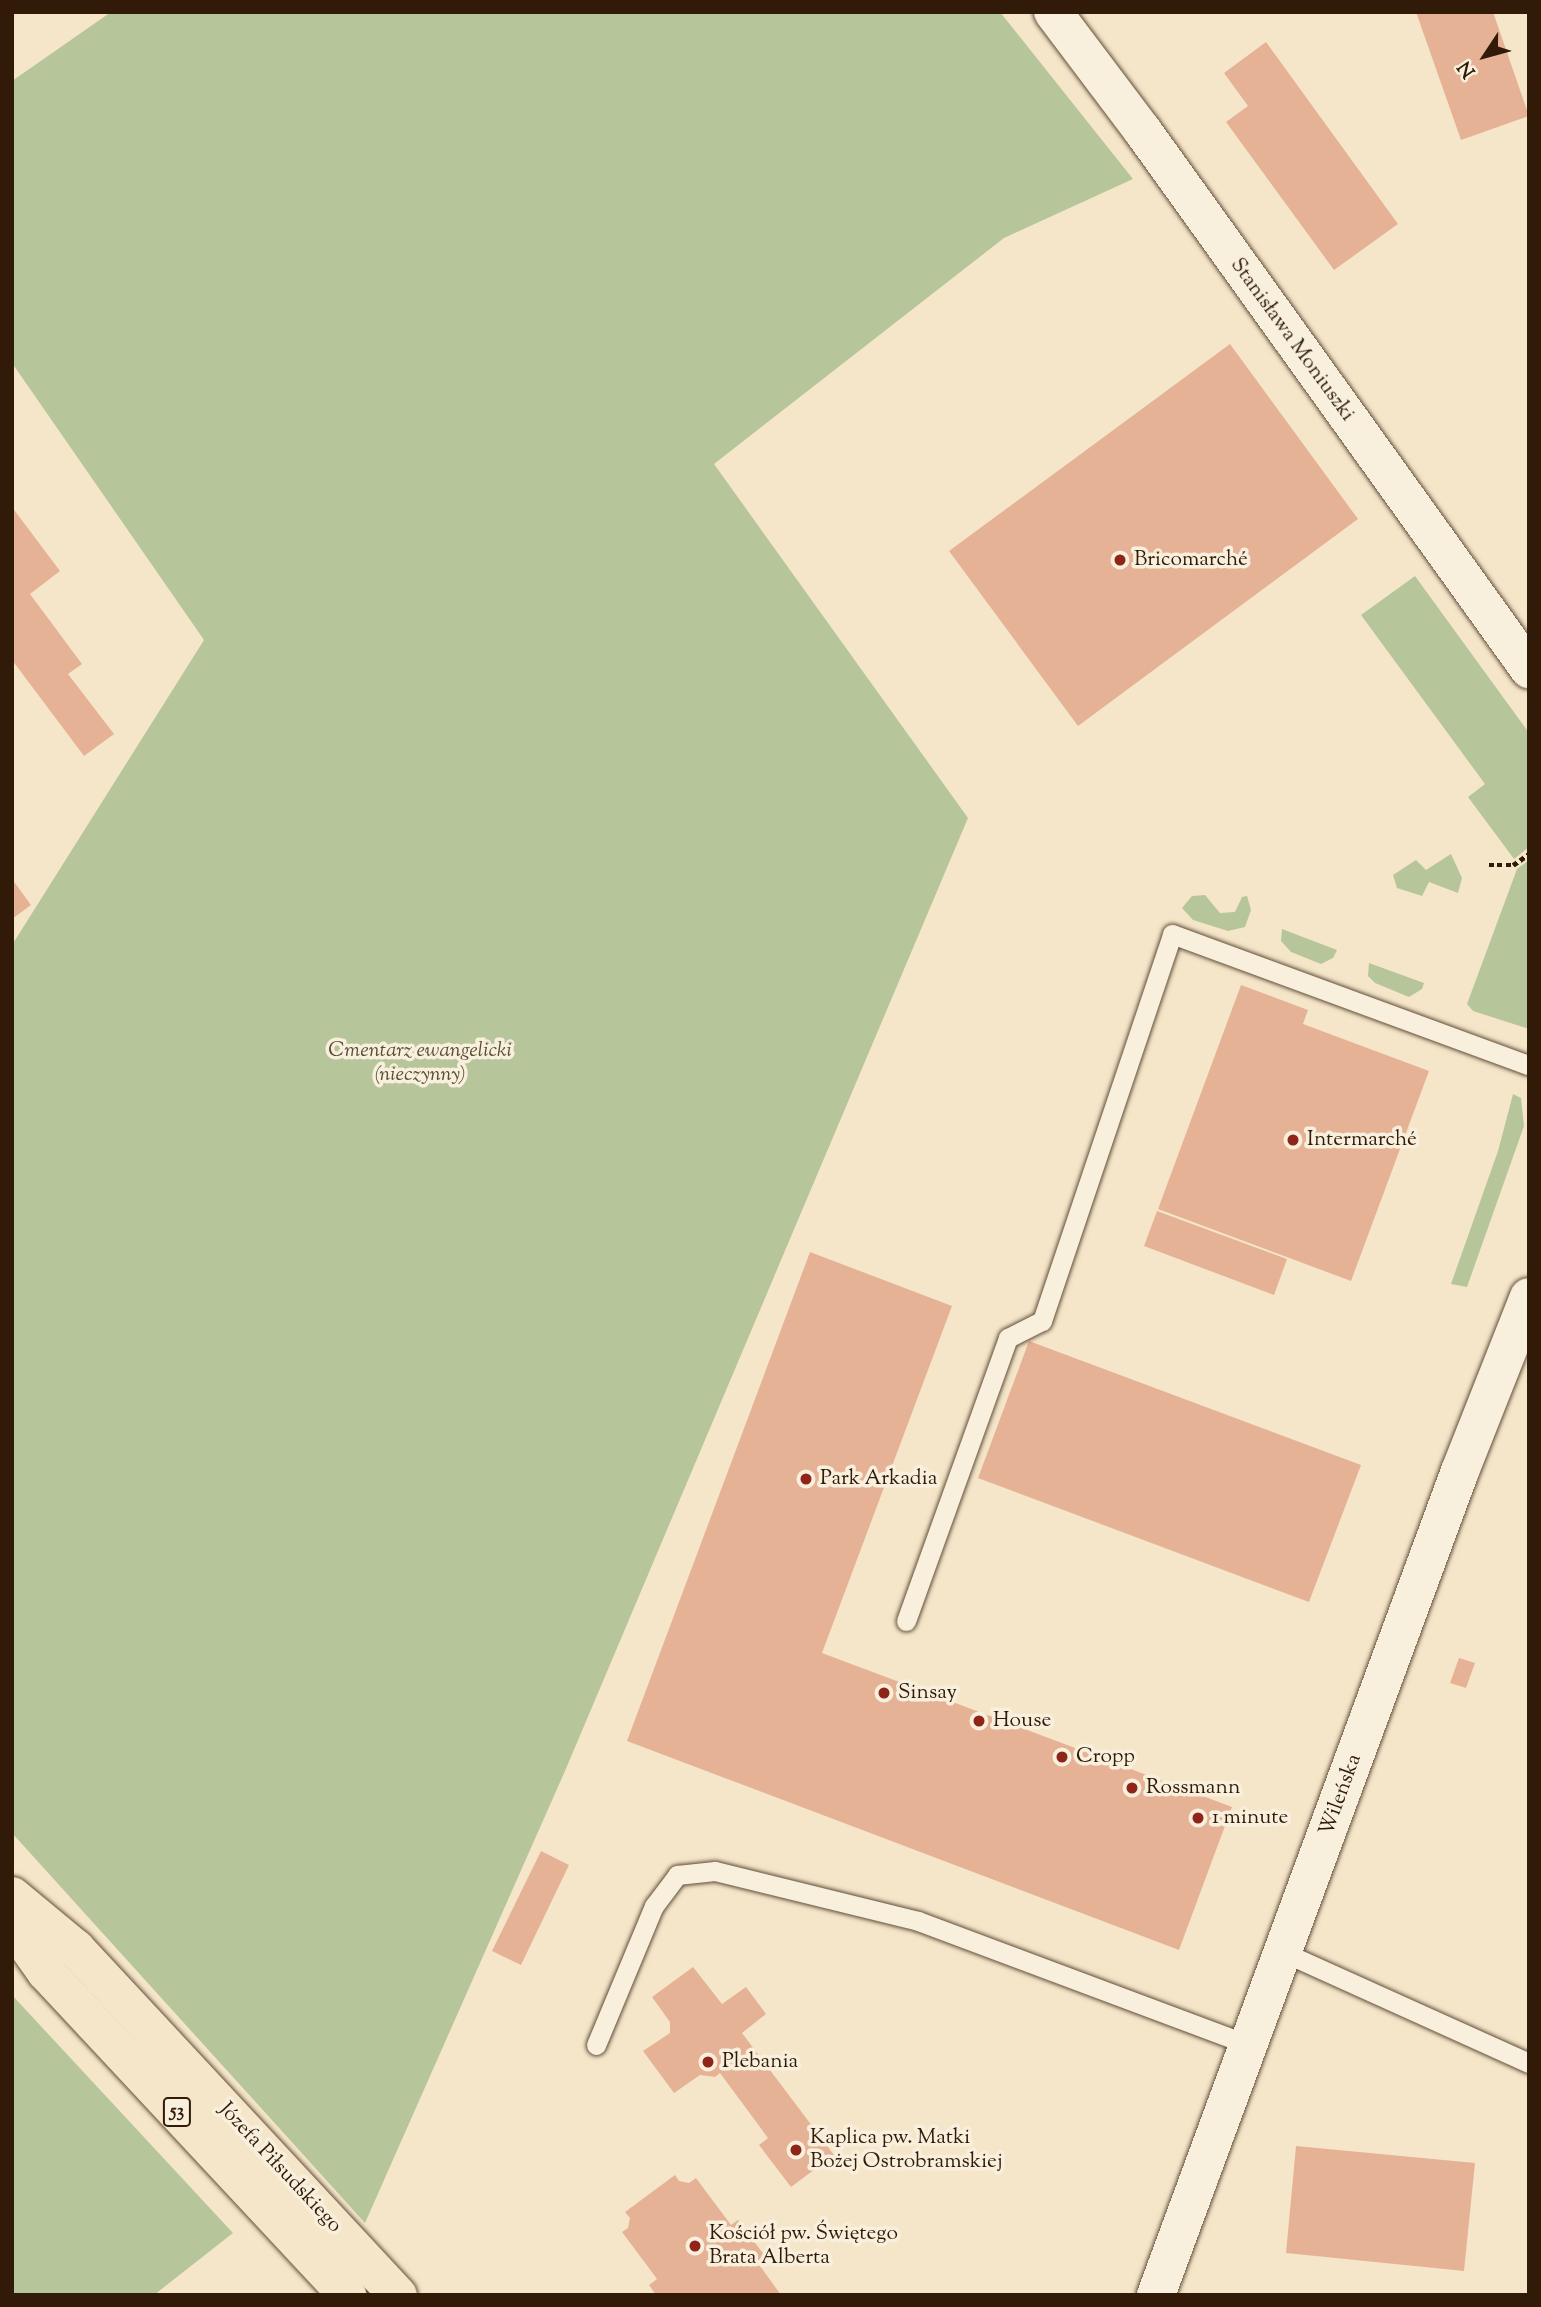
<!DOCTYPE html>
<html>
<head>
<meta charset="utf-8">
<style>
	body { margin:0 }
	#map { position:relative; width:1541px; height:2307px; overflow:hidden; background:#f5e6ca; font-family:"Sorts Mill Goudy",serif }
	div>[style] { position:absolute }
	.green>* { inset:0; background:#b7c69a }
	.building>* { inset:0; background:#e6b296 }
	.path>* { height:4.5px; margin-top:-2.25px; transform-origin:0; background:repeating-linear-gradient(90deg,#311b08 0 5px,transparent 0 8.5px) }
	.roads { filter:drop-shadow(0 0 2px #624e38) drop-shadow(0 0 2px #624e38) }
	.lane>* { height:19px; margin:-9.5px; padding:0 9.5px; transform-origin:9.5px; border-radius:9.5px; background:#f8efdd }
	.secondary>* { height:38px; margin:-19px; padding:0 19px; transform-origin:19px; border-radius:19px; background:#f8efdd }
	.primary>* { height:38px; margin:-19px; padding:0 19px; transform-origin:19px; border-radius:19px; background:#f5e6ca }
	.dots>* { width:19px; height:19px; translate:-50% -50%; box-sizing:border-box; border:4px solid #f8efdd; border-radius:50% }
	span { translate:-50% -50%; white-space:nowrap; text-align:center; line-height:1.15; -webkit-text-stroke:7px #f8efdd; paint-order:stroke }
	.shield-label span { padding:2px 5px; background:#f8efdd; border:2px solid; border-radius:5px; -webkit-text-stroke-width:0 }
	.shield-label { font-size:19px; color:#311b08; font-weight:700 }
	.street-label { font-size:21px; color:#311b08 }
	.poi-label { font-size:21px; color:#311b08 }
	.left { translate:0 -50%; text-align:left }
	.park-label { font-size:21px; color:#594e34; font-style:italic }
	.frame { position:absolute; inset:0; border:14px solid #311b08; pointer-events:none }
	.north { position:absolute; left:1450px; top:21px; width:70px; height:70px; -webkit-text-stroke:5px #f8efdd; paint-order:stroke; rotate:234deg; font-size:19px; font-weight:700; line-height:28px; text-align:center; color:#311b08 }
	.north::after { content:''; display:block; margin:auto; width:24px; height:32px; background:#311b08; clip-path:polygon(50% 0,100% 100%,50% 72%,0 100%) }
</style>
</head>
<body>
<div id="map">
	<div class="green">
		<div style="clip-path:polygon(111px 12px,1000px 12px,1133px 179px,1004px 238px,714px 464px,968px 818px,565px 1771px,365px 2223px,12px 1833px,12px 945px,204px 640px,12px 363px,12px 81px)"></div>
		<div style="clip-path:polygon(1415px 576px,1529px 733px,1529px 847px,1514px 859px,1468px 797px,1485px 784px,1361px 615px)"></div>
		<div style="clip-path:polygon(1451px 854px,1462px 878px,1458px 893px,1429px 882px,1422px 896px,1397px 888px,1393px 875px,1416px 860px,1426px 870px)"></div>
		<div style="clip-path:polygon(1529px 860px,1529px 1029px,1473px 1011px,1467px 1004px,1517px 869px)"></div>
		<div style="clip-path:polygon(1205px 895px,1220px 913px,1235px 912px,1242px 897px,1247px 896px,1251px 910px,1245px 927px,1228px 931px,1193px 920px,1182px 908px,1192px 896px)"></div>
		<div style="clip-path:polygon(1282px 929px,1337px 950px,1333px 958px,1321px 964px,1291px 952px,1281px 941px)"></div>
		<div style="clip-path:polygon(1369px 963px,1424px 983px,1422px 989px,1409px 997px,1375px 983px,1368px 976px)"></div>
		<div style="clip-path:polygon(1513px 1094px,1521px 1098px,1524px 1126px,1467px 1287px,1451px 1284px,1498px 1151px)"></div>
		<div style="clip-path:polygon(12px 1995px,233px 2233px,154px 2295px,12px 2295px)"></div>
	</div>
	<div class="building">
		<div style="clip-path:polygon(1416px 12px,1493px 12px,1529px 116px,1461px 140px)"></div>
		<div style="clip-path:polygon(1266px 42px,1398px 224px,1334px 270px,1226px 122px,1248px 106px,1224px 73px)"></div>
		<div style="clip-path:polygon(1230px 344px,1358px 519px,1078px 726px,949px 551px)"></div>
		<div style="clip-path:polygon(12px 507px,60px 571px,30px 594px,82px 664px,68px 674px,114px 734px,84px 756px,12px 660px)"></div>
		<div style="clip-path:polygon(12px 879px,31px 905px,12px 919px)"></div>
		<div style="clip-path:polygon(1241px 985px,1308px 1010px,1303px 1024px,1429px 1071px,1351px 1281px,1158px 1209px)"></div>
		<div style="clip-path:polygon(1157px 1211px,1287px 1259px,1274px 1295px,1144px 1246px)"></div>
		<div style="clip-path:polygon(810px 1252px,952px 1306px,822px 1653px,1232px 1807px,1179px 1950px,627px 1741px)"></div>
		<div style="clip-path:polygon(1029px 1341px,1361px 1465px,1309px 1602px,978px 1478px)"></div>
		<div style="clip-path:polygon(1459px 1658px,1475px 1663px,1466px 1688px,1450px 1683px)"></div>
		<div style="clip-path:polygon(541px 1851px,569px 1865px,521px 1965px,492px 1951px)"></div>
		<div style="clip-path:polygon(693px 1967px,722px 2004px,746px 1987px,766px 2014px,742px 2033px,834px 2155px,791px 2187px,759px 2145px,768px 2138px,720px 2073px,715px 2077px,700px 2075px,674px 2093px,643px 2051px,670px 2033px,670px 2022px,652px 1997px)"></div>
		<div style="clip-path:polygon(1296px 2146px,1475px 2163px,1464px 2271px,1286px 2253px)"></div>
		<div style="clip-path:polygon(675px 2175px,679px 2181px,689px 2183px,696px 2178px,731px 2225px,738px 2220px,768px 2260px,760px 2266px,781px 2295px,656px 2295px,649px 2285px,657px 2279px,622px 2232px,628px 2228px,630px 2218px,625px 2212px)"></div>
	</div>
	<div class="path">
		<div style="left:1489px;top:865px;width:24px"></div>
		<div style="left:1513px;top:865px;width:19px;rotate:-35deg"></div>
	</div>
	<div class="roads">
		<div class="lane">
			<div style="left:906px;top:1621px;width:301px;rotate:-70.2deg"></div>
			<div style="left:1008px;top:1338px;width:38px;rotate:-27deg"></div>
			<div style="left:1042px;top:1321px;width:408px;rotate:-71.4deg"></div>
			<div style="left:1172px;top:934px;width:380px;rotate:20.2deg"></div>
			<div style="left:1283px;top:1952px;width:270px;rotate:24.3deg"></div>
			<div style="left:596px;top:2045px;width:151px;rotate:-67.4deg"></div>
			<div style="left:654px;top:1906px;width:39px;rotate:-53deg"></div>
			<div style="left:677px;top:1875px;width:38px;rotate:-6deg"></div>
			<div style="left:715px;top:1871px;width:209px;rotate:13.8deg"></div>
			<div style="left:918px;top:1921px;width:354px;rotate:20.5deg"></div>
		</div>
		<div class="secondary">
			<div style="left:1053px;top:12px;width:148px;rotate:53deg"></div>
			<div style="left:1142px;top:130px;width:664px;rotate:54.32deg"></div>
			<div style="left:1156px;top:2295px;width:878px;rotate:-69.75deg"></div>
			<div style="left:1460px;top:1471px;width:187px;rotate:-68.4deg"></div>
		</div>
		<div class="primary">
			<div style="left:12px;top:1896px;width:83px;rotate:39.6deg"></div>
			<div style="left:76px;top:1949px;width:473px;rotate:47.1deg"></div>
			<div style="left:12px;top:1924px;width:59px;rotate:54.7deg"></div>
			<div style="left:46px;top:1972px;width:442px;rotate:47deg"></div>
		</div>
	</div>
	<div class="dots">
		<div style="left:1120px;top:560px;background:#8f2418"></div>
		<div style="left:1293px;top:1140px;background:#8f2418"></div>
		<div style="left:806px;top:1479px;background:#8f2418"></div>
		<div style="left:884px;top:1693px;background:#8f2418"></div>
		<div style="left:979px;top:1721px;background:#8f2418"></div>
		<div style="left:1062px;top:1757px;background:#8f2418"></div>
		<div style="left:1132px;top:1788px;background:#8f2418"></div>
		<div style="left:1198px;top:1818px;background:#8f2418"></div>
		<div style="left:708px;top:2062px;background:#8f2418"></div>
		<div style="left:796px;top:2150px;background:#8f2418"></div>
		<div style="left:695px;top:2246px;background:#8f2418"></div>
	</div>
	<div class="shield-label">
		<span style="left:177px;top:2112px">53</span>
	</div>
	<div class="street-label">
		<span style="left:1292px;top:340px;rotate:54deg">Stanisława Moniuszki</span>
		<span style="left:1341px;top:1795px;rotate:-70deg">Wileńska</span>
		<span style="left:280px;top:2168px;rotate:47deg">Józefa Piłsudskiego</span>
	</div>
	<div class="poi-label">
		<span class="left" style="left:1134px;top:560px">Bricomarché</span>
		<span class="left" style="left:1307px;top:1140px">Intermarché</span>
		<span class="left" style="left:820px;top:1479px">Park Arkadia</span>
		<span class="left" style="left:898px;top:1693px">Sinsay</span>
		<span class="left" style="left:993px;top:1721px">House</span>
		<span class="left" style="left:1076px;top:1757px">Cropp</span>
		<span class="left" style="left:1146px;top:1788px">Rossmann</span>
		<span class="left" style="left:1212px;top:1818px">1 minute</span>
		<span class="left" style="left:722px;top:2062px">Plebania</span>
		<span class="left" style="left:810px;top:2150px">Kaplica pw. Matki<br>Bożej Ostrobramskiej</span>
		<span class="left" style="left:709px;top:2246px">Kościół pw. Świętego<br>Brata Alberta</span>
	</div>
	<div class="park-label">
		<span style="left:420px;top:1063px">Cmentarz ewangelicki<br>(nieczynny)</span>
	</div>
	<div class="frame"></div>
	<div class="north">N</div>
</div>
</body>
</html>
